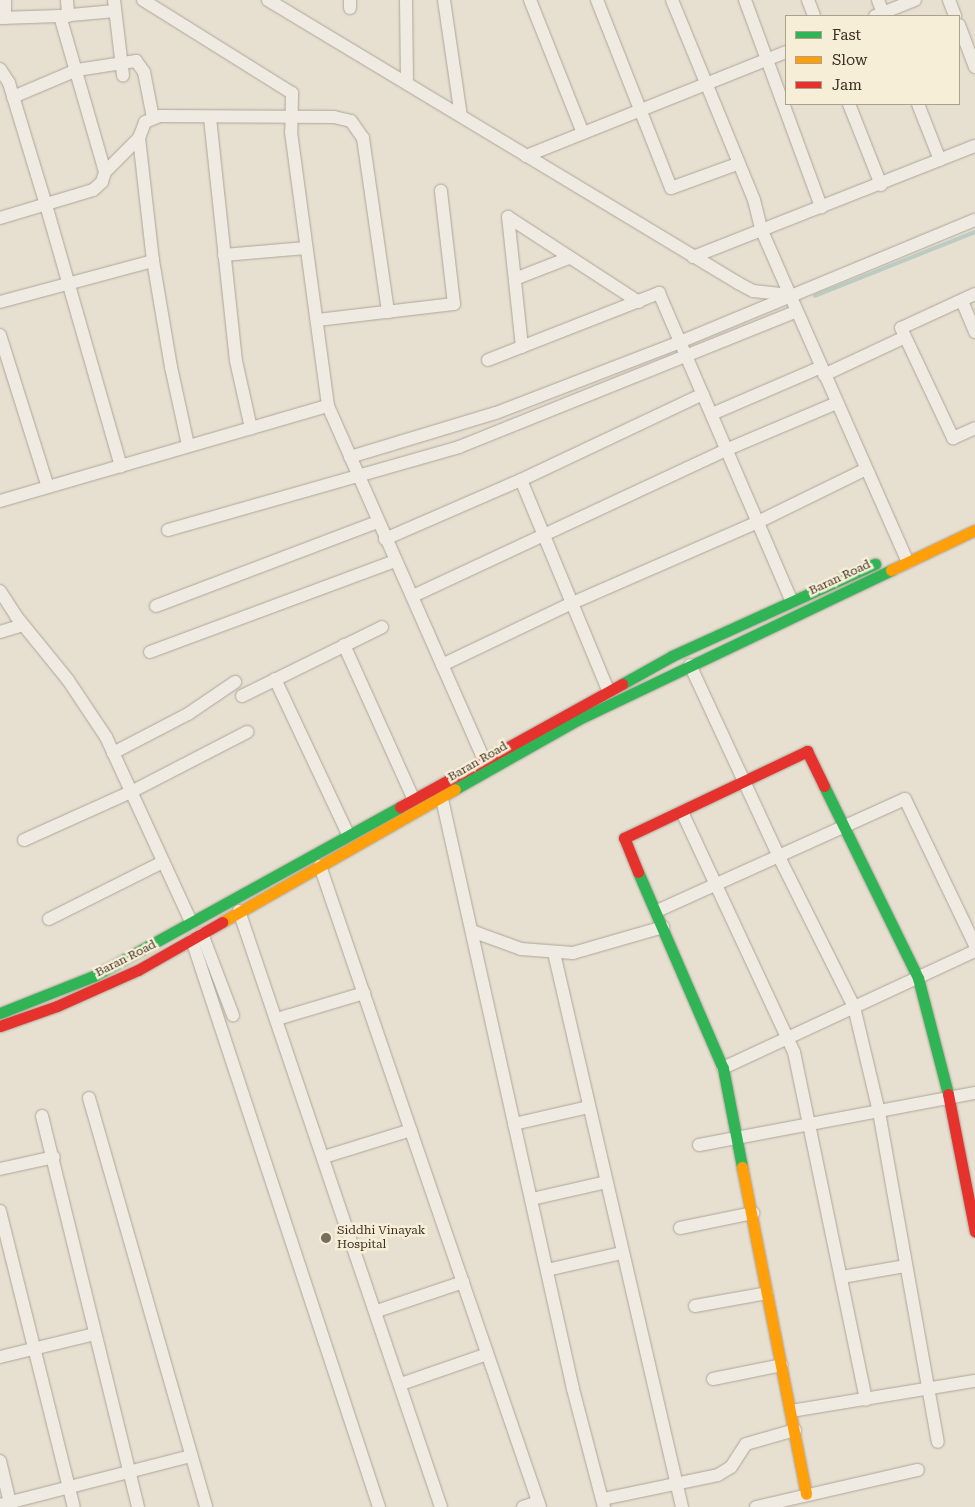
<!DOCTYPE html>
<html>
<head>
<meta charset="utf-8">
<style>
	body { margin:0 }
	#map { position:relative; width:975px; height:1507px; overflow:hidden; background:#e7e0d1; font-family:"Roboto Serif",serif }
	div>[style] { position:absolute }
	.stream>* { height:4px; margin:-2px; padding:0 2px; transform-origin:2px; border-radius:2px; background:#bcccc2 }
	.roads { filter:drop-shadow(0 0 1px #ada599) drop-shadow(0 0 1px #ada599) }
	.street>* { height:12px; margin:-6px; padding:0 6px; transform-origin:6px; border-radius:6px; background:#efebe3 }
	.fast>* { height:11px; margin:-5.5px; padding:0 5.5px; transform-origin:5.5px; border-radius:5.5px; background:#30b455 }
	.slow>* { height:11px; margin:-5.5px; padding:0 5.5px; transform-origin:5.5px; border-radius:5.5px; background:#ff9f0a }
	.jam>* { height:11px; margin:-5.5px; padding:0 5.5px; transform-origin:5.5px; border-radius:5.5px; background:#e5322d }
	.dots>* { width:14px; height:14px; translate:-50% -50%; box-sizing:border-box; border:2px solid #f7eed8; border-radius:50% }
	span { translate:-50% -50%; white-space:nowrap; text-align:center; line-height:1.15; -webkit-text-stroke:5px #f7eed8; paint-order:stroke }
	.street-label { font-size:12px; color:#3d2e20 }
	.poi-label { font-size:12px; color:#3d2e20 }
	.left { translate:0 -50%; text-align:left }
	.legend { position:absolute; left:785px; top:15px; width:175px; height:90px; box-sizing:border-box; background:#f7eed8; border:1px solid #ada18e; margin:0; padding:6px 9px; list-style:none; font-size:15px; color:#3d2e20 }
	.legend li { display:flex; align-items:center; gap:10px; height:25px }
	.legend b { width:25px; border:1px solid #ada18e }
</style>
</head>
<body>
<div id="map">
	<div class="stream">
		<div style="left:815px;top:296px;width:172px;rotate:-21.8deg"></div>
	</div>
	<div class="roads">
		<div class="street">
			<div style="left:67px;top:0;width:16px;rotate:86deg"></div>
			<div style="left:114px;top:0;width:76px;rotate:83.2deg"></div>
			<div style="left:143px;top:0;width:176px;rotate:32deg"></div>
			<div style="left:292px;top:93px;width:39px;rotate:91deg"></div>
			<div style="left:291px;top:132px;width:276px;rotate:82.3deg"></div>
			<div style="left:328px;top:406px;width:385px;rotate:66.2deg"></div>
			<div style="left:268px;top:0;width:549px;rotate:31.05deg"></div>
			<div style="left:738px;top:283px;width:17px;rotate:28deg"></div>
			<div style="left:753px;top:291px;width:37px;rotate:6deg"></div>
			<div style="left:790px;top:295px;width:292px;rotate:66.2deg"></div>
			<div style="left:350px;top:0;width:8px;rotate:90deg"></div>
			<div style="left:406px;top:0;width:83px;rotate:89.3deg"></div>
			<div style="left:444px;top:0;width:117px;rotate:81.7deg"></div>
			<div style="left:530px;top:0;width:143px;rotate:68.3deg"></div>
			<div style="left:597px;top:0;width:202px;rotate:68.5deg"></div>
			<div style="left:671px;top:188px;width:70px;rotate:-20deg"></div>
			<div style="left:672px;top:0;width:216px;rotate:67.7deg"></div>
			<div style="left:754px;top:200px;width:32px;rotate:76deg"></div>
			<div style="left:762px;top:231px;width:70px;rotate:66.4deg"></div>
			<div style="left:745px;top:0;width:221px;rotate:69.8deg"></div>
			<div style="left:808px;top:0;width:17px;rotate:69deg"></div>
			<div style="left:878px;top:0;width:17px;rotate:69deg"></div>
			<div style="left:949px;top:0;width:17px;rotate:69deg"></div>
			<div style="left:60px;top:16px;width:55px;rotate:-5.2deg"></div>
			<div style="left:875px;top:16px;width:43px;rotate:-21.8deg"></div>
			<div style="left:0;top:18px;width:60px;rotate:-1.9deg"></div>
			<div style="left:60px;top:16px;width:162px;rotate:73.9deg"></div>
			<div style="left:105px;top:172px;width:10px;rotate:107deg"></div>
			<div style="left:102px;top:182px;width:12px;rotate:138deg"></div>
			<div style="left:93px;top:190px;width:97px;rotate:163.2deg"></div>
			<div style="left:5px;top:18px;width:18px;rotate:-90deg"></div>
			<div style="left:959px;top:25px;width:45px;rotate:69.1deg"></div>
			<div style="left:0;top:69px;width:17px;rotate:57deg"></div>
			<div style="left:9px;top:83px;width:127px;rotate:73.1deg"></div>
			<div style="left:46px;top:205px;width:272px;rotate:74deg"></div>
			<div style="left:13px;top:97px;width:69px;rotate:-22.9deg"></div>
			<div style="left:77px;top:70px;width:60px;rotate:-8.7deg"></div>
			<div style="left:136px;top:61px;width:14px;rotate:54deg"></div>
			<div style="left:144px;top:72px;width:47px;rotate:78.9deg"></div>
			<div style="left:849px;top:104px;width:87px;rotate:68.4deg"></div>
			<div style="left:918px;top:104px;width:60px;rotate:68.6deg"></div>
			<div style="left:210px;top:118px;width:244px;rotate:83.9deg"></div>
			<div style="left:236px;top:361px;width:69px;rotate:77.4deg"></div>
			<div style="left:526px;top:156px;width:280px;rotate:-21.8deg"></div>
			<div style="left:105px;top:172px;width:48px;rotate:-45deg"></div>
			<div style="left:224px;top:255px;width:82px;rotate:-4.9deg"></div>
			<div style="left:693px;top:257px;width:303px;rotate:-21.5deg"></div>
			<div style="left:515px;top:279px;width:58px;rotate:-21.3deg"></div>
			<div style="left:975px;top:294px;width:81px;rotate:155.3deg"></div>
			<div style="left:901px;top:328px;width:122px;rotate:64.7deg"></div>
			<div style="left:953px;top:438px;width:24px;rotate:-24deg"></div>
			<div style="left:962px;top:301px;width:34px;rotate:67deg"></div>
			<div style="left:0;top:302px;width:158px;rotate:-15deg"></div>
			<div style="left:317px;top:320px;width:138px;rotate:-6.7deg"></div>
			<div style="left:454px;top:304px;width:114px;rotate:-96.6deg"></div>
			<div style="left:0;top:335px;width:159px;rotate:72.5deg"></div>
			<div style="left:522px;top:347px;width:131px;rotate:-96.1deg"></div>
			<div style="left:508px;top:217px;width:156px;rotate:33deg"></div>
			<div style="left:488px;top:360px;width:184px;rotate:-21.4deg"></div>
			<div style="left:659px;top:293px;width:336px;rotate:66.7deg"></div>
			<div style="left:824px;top:375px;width:89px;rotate:-25.1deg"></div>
			<div style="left:712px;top:414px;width:119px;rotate:-23.3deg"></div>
			<div style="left:188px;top:445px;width:80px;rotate:-102.3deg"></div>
			<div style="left:171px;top:367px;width:108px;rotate:-99.6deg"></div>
			<div style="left:153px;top:261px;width:124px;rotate:-96.5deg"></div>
			<div style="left:139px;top:138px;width:17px;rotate:-69deg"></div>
			<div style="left:145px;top:122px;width:16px;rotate:-22deg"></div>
			<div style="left:160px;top:116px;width:174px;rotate:0.3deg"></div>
			<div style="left:334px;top:117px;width:17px;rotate:13deg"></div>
			<div style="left:351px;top:121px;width:21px;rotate:55deg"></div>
			<div style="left:363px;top:138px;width:176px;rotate:81.8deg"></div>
			<div style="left:350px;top:457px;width:152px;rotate:-16.8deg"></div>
			<div style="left:496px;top:413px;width:197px;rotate:-21.1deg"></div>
			<div style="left:680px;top:342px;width:319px;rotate:-22.5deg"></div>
			<div style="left:521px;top:480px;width:201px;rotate:-25.3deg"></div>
			<div style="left:0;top:501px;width:341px;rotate:-16.2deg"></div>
			<div style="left:168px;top:530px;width:303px;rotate:-15.9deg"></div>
			<div style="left:459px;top:447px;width:364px;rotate:-21.9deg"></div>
			<div style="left:385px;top:539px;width:148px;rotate:-23.5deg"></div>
			<div style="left:521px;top:480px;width:227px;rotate:67.5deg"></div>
			<div style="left:0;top:591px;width:30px;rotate:57deg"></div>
			<div style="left:16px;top:616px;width:82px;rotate:50.9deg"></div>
			<div style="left:68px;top:680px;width:69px;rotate:56.3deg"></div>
			<div style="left:106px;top:737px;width:204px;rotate:65.3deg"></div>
			<div style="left:413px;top:596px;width:348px;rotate:-25deg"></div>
			<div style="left:728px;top:449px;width:118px;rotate:-22.9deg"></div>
			<div style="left:156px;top:606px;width:236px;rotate:-20.8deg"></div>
			<div style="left:0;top:632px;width:24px;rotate:-17deg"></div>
			<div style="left:344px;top:645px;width:168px;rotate:65.7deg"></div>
			<div style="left:150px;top:652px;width:261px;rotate:-20.4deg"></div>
			<div style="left:442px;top:665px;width:142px;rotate:-25.5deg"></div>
			<div style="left:570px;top:604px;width:207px;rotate:-23.6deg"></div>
			<div style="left:760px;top:521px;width:118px;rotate:-26.1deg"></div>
			<div style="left:690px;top:665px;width:212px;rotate:65.1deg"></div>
			<div style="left:779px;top:857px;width:168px;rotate:63.4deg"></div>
			<div style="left:854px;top:1007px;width:108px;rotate:76.6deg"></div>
			<div style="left:879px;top:1112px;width:335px;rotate:79.9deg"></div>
			<div style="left:275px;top:679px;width:171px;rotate:64.8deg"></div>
			<div style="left:242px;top:696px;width:156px;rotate:-26.2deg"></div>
			<div style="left:113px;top:753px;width:85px;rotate:-27.5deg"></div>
			<div style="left:188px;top:714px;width:57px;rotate:-34.2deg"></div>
			<div style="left:442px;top:799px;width:604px;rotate:77.48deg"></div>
			<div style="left:573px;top:1389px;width:122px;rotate:75.3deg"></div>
			<div style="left:682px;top:812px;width:265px;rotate:65deg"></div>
			<div style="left:794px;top:1052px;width:355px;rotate:78.3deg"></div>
			<div style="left:24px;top:840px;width:117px;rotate:-24.2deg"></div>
			<div style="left:131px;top:792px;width:131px;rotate:-27.3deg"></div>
			<div style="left:320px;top:866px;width:678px;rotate:71.06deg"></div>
			<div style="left:239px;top:911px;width:629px;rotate:71.28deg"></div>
			<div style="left:657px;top:911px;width:272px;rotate:-24.3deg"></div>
			<div style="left:905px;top:799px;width:162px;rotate:64.4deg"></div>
			<div style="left:49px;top:919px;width:127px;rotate:-26.6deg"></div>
			<div style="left:472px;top:931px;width:52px;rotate:20.2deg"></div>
			<div style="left:521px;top:949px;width:52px;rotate:4.4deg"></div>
			<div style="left:573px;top:953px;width:94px;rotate:-16.1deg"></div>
			<div style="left:202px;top:934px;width:87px;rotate:69.1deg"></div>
			<div style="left:192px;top:940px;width:597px;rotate:71.75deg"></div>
			<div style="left:554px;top:953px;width:569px;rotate:76.99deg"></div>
			<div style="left:277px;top:1019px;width:91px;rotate:-16.6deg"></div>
			<div style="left:723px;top:1068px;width:278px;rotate:-24.9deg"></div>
			<div style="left:89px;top:1098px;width:425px;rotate:74deg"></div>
			<div style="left:42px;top:1116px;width:403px;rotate:76.2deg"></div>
			<div style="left:514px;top:1124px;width:76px;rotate:-12.9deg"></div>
			<div style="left:699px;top:1145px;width:281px;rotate:-10.7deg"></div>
			<div style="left:324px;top:1157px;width:91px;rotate:-17.2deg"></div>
			<div style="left:0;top:1169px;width:55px;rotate:-12.5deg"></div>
			<div style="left:532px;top:1199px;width:76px;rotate:-12.9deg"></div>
			<div style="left:0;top:1211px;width:305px;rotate:76deg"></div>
			<div style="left:680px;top:1228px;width:75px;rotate:-11.6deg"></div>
			<div style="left:547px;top:1270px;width:77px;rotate:-12.8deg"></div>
			<div style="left:842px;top:1277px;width:65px;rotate:-9.8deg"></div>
			<div style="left:695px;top:1306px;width:73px;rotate:-10.2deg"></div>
			<div style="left:377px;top:1311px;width:91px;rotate:-18.6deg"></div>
			<div style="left:0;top:1357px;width:98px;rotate:-13.6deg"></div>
			<div style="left:713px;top:1379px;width:70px;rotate:-11.5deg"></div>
			<div style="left:401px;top:1384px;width:91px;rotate:-19.2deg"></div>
			<div style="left:791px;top:1411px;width:186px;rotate:-9.3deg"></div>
			<div style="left:0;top:1461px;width:47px;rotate:76.6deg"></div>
			<div style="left:603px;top:1499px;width:117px;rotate:-11.8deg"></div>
			<div style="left:718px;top:1475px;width:15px;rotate:-32deg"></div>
			<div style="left:731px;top:1467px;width:27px;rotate:-57deg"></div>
			<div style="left:746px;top:1444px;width:51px;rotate:-15.9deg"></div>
			<div style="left:0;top:1505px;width:197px;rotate:-14.4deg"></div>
			<div style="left:523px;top:1507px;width:16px;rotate:-18deg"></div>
			<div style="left:756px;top:1507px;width:166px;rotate:-12.9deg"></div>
		</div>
		<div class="fast">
			<div style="left:622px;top:684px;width:57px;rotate:-29.2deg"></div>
			<div style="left:672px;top:656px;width:223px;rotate:-24.4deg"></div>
			<div style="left:824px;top:786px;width:214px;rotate:63.9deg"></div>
			<div style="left:918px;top:978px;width:120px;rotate:75.5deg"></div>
			<div style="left:455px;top:789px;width:140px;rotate:-29.5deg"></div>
			<div style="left:577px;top:720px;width:348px;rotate:-25.5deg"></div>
			<div style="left:638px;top:872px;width:214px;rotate:66.6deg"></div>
			<div style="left:723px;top:1068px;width:101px;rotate:79.1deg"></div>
			<div style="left:0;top:1013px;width:101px;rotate:-21.5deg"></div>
			<div style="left:94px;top:976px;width:350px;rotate:-28.9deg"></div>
		</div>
		<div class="slow">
			<div style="left:891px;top:570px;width:93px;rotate:-25.5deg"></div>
			<div style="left:222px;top:922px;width:268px;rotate:-29.7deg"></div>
			<div style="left:742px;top:1167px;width:333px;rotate:78.9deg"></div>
		</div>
		<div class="jam">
			<div style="left:400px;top:807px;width:254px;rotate:-29deg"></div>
			<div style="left:638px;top:872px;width:37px;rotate:-112deg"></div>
			<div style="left:624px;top:838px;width:203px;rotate:-25.4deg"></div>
			<div style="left:807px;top:751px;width:39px;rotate:64deg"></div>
			<div style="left:0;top:1026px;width:60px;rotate:-19.3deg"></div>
			<div style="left:57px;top:1006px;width:89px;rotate:-24deg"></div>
			<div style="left:138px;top:970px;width:97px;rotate:-29.7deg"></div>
			<div style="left:948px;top:1094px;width:140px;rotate:78.9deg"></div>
		</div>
	</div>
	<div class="dots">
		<div style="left:326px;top:1238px;background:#786c5e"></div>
	</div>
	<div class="street-label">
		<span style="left:840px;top:578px;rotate:-25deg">Baran Road</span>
		<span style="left:478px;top:762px;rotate:-30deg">Baran Road</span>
		<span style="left:126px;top:959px;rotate:-27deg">Baran Road</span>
	</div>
	<div class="poi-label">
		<span class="left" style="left:337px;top:1238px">Siddhi Vinayak<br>Hospital</span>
	</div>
	<ul class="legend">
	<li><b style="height:6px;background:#30b455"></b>Fast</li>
	<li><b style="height:6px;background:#ff9f0a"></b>Slow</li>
	<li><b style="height:6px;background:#e5322d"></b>Jam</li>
	</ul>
</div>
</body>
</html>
